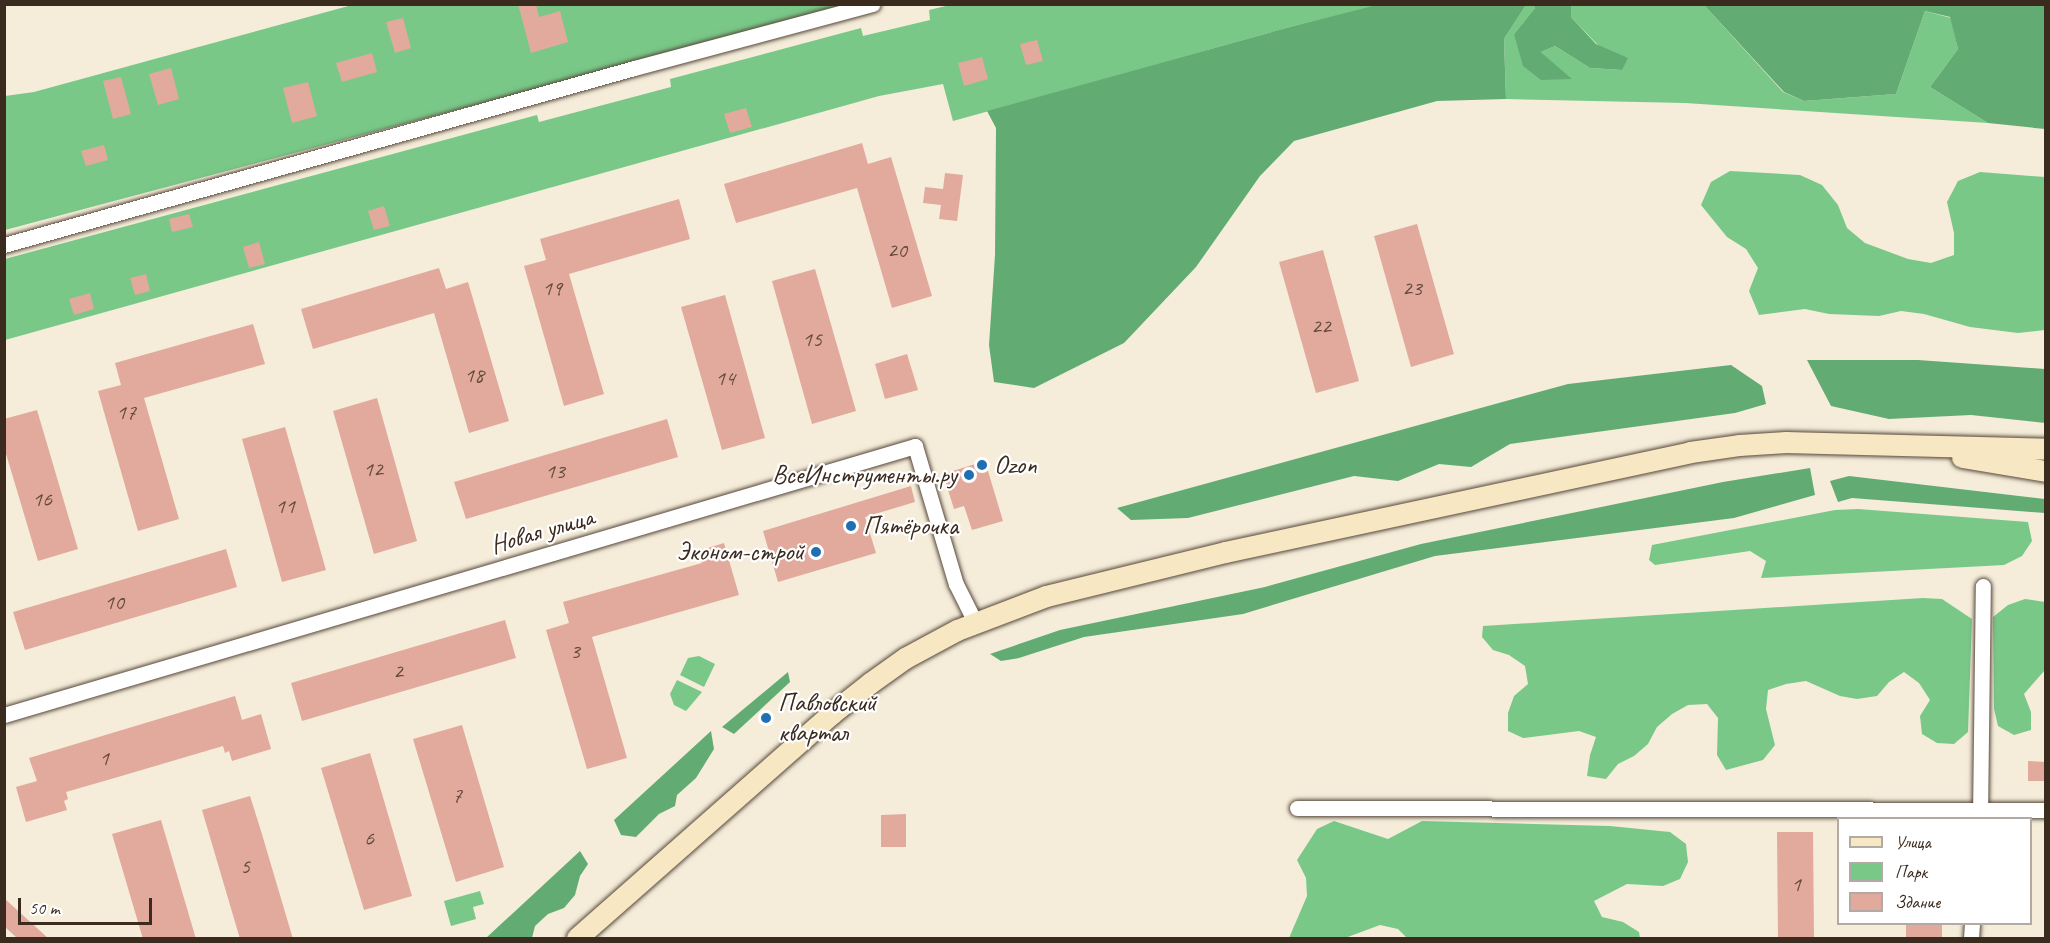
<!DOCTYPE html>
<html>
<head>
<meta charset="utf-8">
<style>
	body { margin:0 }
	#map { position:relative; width:2050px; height:943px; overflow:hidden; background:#f5edda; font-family:Caveat,sans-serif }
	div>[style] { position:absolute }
	.green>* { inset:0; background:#79c888 }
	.forest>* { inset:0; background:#62ac74 }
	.building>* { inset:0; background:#e1aa9c }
	.roads { filter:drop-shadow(0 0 2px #57473a) drop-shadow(0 0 2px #57473a) }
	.minor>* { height:15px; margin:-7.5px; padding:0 7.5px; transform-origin:7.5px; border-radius:7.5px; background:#fff }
	.secondary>* { height:21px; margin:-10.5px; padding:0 10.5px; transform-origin:10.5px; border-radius:10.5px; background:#f7e8c3 }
	.dots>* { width:16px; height:16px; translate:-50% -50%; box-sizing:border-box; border:3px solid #fff; border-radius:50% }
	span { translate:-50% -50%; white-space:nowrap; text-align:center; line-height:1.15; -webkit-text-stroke:4.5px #fff; paint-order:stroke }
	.number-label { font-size:22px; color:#644a3e }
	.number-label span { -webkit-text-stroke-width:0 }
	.poi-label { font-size:26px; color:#3b2a1e }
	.left { translate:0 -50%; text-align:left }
	.right { translate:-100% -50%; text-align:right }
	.street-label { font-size:26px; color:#3b2a1e }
	.frame { position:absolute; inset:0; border:6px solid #3b2a1e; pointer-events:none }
	.legend { position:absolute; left:1837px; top:817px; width:195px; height:108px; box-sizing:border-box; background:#fff; border:2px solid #b1aaa5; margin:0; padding:8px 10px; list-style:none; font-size:18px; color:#3b2a1e }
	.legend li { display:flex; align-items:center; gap:12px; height:30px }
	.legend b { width:30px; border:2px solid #b1aaa5 }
	.scale { position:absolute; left:18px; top:898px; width:134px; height:27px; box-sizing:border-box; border:3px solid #3b2a1e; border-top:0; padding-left:8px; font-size:18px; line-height:21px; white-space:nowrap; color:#3b2a1e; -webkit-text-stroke:4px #fff; paint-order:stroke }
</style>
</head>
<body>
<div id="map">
	<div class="green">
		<div style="clip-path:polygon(352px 5px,852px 5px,5px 230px,5px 96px,34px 92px)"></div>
		<div style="clip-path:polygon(950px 5px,1381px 5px,1301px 24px,953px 121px,943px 84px,879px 96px,5px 340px,5px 259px,537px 115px,539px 122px,671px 87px,670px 79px,861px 28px,863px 36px,930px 20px,929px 10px)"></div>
		<div style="clip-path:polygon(1526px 5px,1533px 5px,1535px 8px,1514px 34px,1571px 79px,1541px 52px,1555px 46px,1590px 68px,1622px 70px,1571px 17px,1571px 5px,1704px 5px,1783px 92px,1804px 101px,1896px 94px,1925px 11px,1951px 18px,1958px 49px,1930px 87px,1988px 123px,1685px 103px,1506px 99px,1504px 39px)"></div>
		<div style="clip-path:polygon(1730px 171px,1800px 175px,1822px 185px,1838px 205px,1847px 228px,1865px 243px,1908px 259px,1931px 263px,1954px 255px,1954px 233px,1947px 202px,1958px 181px,1980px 172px,2045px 177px,2045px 330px,2018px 333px,1970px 327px,1924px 314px,1901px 311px,1879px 316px,1829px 314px,1805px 309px,1759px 315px,1749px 291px,1758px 268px,1746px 249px,1727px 237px,1701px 205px,1711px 182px)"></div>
		<div style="clip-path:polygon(1858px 509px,2028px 522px,2032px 541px,2022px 556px,2004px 565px,1761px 578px,1766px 561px,1750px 551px,1655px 565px,1649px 560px,1652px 545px,1835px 510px)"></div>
		<div style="clip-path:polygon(1923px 598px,1942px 599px,1972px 619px,1968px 732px,1954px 744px,1937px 743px,1922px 734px,1920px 716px,1930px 700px,1919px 683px,1904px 672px,1889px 682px,1877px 696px,1857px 699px,1840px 696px,1806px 681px,1786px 684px,1768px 690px,1766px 709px,1775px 745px,1763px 760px,1726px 770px,1717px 755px,1718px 718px,1707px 704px,1688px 705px,1672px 714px,1657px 727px,1648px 744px,1634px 756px,1618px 764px,1606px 779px,1587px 776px,1590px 755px,1596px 737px,1579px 731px,1523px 738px,1508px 731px,1508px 713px,1514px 696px,1528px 684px,1525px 666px,1509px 655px,1493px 650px,1482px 637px,1483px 626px)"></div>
		<div style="clip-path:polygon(2025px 599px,2045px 602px,2045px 670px,2024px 694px,2031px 712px,2031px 730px,2014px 735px,1998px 726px,1994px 709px,1993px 617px,2008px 605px)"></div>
		<div style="clip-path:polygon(699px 656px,715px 664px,704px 687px,680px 675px,688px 658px)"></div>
		<div style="clip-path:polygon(677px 680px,702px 692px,686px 711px,674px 705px,670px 694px)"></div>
		<div style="clip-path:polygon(1334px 821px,1388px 839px,1422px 821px,1610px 826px,1670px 832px,1686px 844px,1688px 862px,1680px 879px,1663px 886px,1627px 884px,1594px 901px,1602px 917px,1623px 922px,1639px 932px,1640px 938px,1407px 938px,1398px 929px,1380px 925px,1345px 938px,1289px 938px,1307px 896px,1306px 878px,1297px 860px,1317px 829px)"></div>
		<div style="clip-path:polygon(480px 891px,484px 904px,473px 907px,476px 919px,451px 926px,444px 901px)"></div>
	</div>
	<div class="forest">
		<div style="clip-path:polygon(1381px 4px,1526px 5px,1504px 39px,1506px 99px,1437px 101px,1294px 141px,1260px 176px,1196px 267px,1124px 343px,1034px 388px,994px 382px,989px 345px,995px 255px,996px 128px,987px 111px,1301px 24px)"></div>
		<div style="clip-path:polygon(1533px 5px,1571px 5px,1571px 17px,1596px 44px,1628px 58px,1622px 70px,1590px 68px,1555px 46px,1541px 52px,1572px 79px,1541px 80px,1523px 66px,1514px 34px,1535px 8px)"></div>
		<div style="clip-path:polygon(1704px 5px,2045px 5px,2045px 129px,1988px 123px,1930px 87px,1958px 49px,1950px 17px,1925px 11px,1896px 94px,1804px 101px,1784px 92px)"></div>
		<div style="clip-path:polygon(1807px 360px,1918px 360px,2045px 369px,2045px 423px,1971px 415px,1889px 419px,1831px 406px)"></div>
		<div style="clip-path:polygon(1731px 365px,1762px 386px,1766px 404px,1735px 413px,1510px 444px,1471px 467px,1439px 464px,1398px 481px,1354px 476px,1188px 518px,1131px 520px,1117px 508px,1568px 384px)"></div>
		<div style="clip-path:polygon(1810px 468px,1815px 495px,1734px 518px,1435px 556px,1243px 614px,1084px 637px,1019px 658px,1001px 661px,990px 654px,1060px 630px,1265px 587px,1421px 544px,1723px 482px)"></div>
		<div style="clip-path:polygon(1849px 476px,2045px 499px,2045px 513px,1852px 498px,1838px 502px,1830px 481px)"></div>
		<div style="clip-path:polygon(788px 672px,790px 682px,734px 734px,722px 727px)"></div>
		<div style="clip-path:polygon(711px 731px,714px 749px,696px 778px,677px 795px,675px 806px,659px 814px,636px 837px,621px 835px,614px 820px)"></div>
		<div style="clip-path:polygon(580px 851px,588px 864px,580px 876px,575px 895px,564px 908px,548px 914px,535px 926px,532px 938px,486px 938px)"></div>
	</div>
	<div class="building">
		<div style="clip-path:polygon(518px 4px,536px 4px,539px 17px,560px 11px,568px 42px,531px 53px)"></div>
		<div style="clip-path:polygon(403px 18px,411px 48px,395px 53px,386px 22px)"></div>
		<div style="clip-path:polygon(1037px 40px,1043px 61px,1026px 65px,1020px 44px)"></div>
		<div style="clip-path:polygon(372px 53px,377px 72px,342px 82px,336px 63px)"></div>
		<div style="clip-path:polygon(982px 57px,988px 79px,964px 86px,958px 63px)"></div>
		<div style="clip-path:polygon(171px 68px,179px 99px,158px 105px,149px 74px)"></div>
		<div style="clip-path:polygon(121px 77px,131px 114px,113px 119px,103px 81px)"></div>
		<div style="clip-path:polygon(308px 82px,317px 116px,292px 123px,283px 88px)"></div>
		<div style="clip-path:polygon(746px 108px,752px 127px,730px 133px,724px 114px)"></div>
		<div style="clip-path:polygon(862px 143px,868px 164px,891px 157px,932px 296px,892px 308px,857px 188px,736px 223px,724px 184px)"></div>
		<div style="clip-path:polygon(104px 145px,108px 160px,86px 166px,81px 151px)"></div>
		<div style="clip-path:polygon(945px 173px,963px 175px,957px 221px,939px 219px,941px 205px,923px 203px,925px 187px,943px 189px)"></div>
		<div style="clip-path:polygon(679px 199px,690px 239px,569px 274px,604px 394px,564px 406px,524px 266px,546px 260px,540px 239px)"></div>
		<div style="clip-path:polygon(384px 206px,390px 226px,374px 230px,368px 211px)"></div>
		<div style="clip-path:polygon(189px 214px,193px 227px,172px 232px,169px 219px)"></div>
		<div style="clip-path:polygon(1417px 224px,1454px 354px,1411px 367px,1374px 236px)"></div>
		<div style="clip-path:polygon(259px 242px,265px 264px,249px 268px,243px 247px)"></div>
		<div style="clip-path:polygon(1323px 250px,1359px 381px,1316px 393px,1279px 262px)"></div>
		<div style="clip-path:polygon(439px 268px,446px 289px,468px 282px,509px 421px,469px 433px,434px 313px,313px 349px,301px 309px)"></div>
		<div style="clip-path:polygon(815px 269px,856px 411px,812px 424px,772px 281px)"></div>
		<div style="clip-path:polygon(146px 274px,150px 291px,135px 295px,130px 278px)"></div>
		<div style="clip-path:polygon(90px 293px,94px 309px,74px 315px,69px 299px)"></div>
		<div style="clip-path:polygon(725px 295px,765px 438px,722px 450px,681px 307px)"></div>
		<div style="clip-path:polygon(253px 324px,265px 364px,144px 398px,179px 519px,138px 531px,98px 391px,121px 385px,115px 363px)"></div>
		<div style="clip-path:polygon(907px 354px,918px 390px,885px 399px,875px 364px)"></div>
		<div style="clip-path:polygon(377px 398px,417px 541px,374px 554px,333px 411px)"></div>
		<div style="clip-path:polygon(37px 410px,78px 549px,38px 561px,4px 447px,4px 419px)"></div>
		<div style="clip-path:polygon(667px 419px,678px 457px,466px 519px,454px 482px)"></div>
		<div style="clip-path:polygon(285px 427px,326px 570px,282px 582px,242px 439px)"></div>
		<div style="clip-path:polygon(985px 461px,1003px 521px,972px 530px,964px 506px,954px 509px,943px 474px)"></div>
		<div style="clip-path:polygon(911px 486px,915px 502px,865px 517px,876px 553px,778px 582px,763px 531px)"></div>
		<div style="clip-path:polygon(724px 543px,739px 595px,592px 637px,627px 758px,587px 769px,546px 630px,569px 623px,563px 602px,702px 563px,698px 551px)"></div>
		<div style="clip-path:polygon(226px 549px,237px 587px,25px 650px,13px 612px)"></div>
		<div style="clip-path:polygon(505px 620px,516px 658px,302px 721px,291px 683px)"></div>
		<div style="clip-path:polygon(235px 696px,242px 720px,261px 714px,271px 749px,232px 761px,229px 751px,225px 753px,223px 746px,118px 777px,66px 792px,68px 799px,64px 801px,67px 810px,26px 822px,16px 787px,37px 781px,29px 758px)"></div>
		<div style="clip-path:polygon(462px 725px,504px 867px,456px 882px,413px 739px)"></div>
		<div style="clip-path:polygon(370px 753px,412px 896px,364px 910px,321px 768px)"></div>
		<div style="clip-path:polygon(2028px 761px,2046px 762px,2046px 781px,2028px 781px)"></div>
		<div style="clip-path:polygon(250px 796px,261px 831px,293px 939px,240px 939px,202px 810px)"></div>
		<div style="clip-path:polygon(906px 814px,906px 847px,881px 847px,881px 815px)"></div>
		<div style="clip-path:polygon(161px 820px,196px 939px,143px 939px,112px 834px)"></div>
		<div style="clip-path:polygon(1777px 832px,1813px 832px,1814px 939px,1778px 939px)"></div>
		<div style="clip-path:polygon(4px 898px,49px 939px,18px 939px,4px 926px)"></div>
		<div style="clip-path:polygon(1906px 924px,1942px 924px,1942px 939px,1906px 939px)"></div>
	</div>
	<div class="roads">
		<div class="minor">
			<div style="left:4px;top:245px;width:654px;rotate:-15.69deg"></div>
			<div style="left:634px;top:68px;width:247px;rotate:-15deg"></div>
			<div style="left:4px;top:715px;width:950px;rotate:-16.45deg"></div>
			<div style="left:915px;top:446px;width:144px;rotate:73.5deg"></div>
			<div style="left:956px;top:584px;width:42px;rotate:63.4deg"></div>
			<div style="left:1297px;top:808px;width:749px;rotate:0.15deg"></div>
			<div style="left:1980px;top:818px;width:232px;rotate:-89.3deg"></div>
			<div style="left:1971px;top:938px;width:14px;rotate:-86deg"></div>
		</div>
		<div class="secondary">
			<div style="left:1962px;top:457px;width:85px;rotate:9.5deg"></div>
			<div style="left:577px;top:938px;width:339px;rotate:-41.4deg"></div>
			<div style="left:831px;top:714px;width:50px;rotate:-38.5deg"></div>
			<div style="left:870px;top:683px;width:43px;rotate:-35.5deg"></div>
			<div style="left:905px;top:658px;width:59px;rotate:-28.3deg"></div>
			<div style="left:957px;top:630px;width:95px;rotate:-20.9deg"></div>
			<div style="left:1046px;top:596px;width:184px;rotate:-13.8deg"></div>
			<div style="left:1225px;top:552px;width:476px;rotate:-12.1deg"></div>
			<div style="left:1690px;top:452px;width:49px;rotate:-8.1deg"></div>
			<div style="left:1739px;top:445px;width:47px;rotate:-3.7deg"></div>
			<div style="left:1786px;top:442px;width:260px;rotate:1.5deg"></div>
		</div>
	</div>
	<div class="dots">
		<div style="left:982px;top:465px;background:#1f6fb2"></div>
		<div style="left:969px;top:475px;background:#1f6fb2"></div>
		<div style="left:851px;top:526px;background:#1f6fb2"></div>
		<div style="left:816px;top:552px;background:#1f6fb2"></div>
		<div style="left:766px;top:718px;background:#1f6fb2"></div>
	</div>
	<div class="number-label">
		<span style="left:897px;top:251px">20</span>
		<span style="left:552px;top:289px">19</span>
		<span style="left:1412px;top:289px">23</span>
		<span style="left:1321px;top:327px">22</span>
		<span style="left:812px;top:340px">15</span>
		<span style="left:474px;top:376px">18</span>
		<span style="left:725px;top:379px">14</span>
		<span style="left:126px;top:413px">17</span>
		<span style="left:373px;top:470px">12</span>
		<span style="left:555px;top:472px">13</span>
		<span style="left:42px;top:500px">16</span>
		<span style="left:285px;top:507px">11</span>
		<span style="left:114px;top:603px">10</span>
		<span style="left:575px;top:652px">3</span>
		<span style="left:398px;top:672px">2</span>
		<span style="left:104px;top:759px">1</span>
		<span style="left:457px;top:796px">7</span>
		<span style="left:369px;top:839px">6</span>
		<span style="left:245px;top:867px">5</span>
		<span style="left:1796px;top:885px">1</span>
	</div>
	<div class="poi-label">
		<span class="left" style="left:994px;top:465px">Ozon</span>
		<span class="right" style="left:957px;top:475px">ВсеИнструменты.ру</span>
		<span class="left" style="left:863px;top:526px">Пятёрочка</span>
		<span class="right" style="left:804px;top:552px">Эконом-строй</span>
		<span class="left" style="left:778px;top:718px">Павловский<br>квартал</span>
	</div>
	<div class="street-label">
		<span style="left:542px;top:531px;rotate:-16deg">Новая улица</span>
	</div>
	<div class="frame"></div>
	<ul class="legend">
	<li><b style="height:8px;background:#f7e8c3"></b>Улица</li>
	<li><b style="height:16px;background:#79c888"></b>Парк</li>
	<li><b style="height:16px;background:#e1aa9c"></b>Здание</li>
	</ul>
	<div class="scale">50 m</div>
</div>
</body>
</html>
